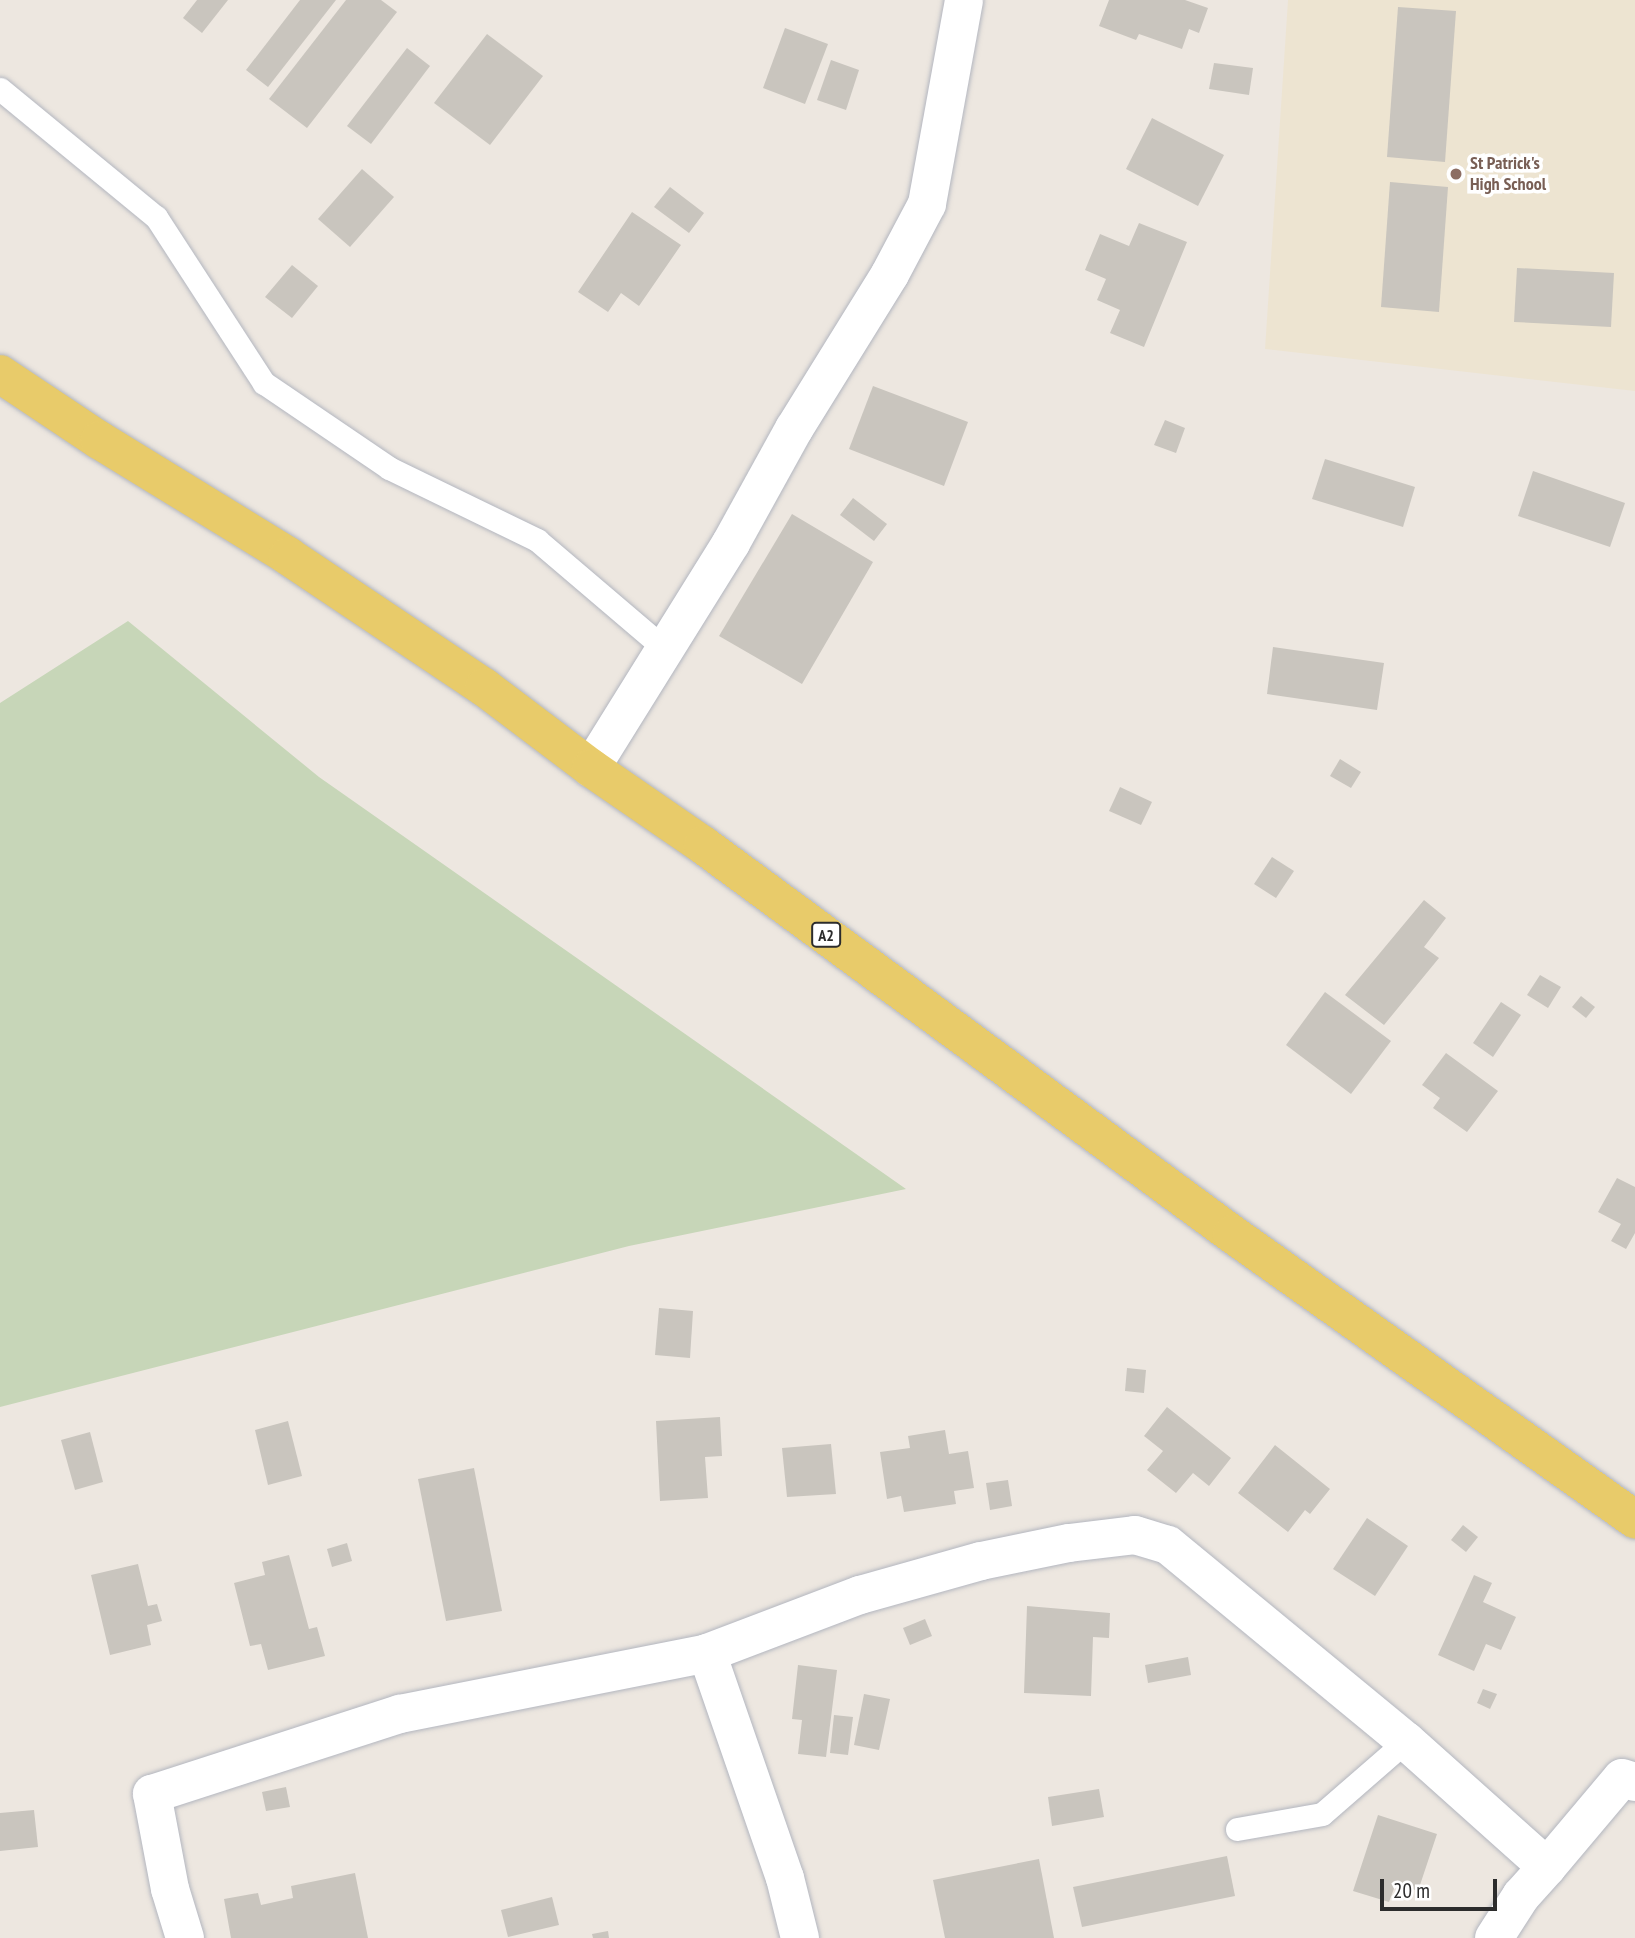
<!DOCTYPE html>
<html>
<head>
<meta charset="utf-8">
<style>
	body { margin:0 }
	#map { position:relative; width:1635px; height:1938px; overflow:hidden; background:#ede7e0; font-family:"PT Sans Narrow",sans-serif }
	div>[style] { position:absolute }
	.education>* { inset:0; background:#ede4d1 }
	.cemetery>* { inset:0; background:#c7d6b8 }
	.building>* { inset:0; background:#c9c5be }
	.roads { filter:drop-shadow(0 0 2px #b3b6bf) drop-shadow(0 0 2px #b3b6bf) }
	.service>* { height:23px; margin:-11.5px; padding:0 11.5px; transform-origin:11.5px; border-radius:11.5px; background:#fff }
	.minor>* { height:38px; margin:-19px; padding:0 19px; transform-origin:19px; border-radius:19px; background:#fff }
	.primary>* { height:38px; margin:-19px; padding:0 19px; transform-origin:19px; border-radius:19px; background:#e8cb6a }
	.dots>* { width:19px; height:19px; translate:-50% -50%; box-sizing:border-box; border:4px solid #fff; border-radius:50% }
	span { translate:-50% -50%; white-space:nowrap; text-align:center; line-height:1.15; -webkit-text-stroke:7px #fff; paint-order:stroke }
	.shield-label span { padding:2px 5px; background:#fff; border:2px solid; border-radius:5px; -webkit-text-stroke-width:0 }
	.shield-label { font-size:16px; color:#2c2c2c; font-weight:700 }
	.education-label { font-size:18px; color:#785e54; font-weight:700 }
	.left { translate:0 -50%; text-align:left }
	.scale { position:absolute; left:1380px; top:1879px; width:117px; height:32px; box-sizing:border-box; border:4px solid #2c2c2c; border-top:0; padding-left:9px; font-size:21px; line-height:24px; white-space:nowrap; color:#2c2c2c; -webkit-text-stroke:5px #fff; paint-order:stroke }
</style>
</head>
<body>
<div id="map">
	<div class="education">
		<div style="clip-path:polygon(1288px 0,1635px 0,1635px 391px,1265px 349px)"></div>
	</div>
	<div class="cemetery">
		<div style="clip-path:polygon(128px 621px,319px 777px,906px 1189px,629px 1246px,0 1407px,0 703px)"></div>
	</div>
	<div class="building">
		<div style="clip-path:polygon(197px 0,228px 0,202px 33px,183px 18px)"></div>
		<div style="clip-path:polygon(300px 0,336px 0,268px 87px,246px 70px)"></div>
		<div style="clip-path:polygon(346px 0,381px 0,397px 12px,307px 128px,269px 99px)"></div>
		<div style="clip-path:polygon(1109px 0,1185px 0,1208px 8px,1199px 33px,1189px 29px,1182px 49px,1139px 34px,1136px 40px,1099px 26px)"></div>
		<div style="clip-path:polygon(1398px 7px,1456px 11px,1445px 162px,1387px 157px)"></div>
		<div style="clip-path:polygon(785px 28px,828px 44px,805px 104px,763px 88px)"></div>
		<div style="clip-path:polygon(487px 34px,543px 76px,490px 145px,434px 103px)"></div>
		<div style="clip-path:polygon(407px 48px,430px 66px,371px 144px,347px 126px)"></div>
		<div style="clip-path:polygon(831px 60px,859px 70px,846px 110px,817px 100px)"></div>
		<div style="clip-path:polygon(1214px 63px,1253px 68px,1249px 95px,1209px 89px)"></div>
		<div style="clip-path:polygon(1152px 118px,1224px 155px,1198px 206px,1126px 169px)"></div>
		<div style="clip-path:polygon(362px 169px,394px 197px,350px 247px,318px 219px)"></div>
		<div style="clip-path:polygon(1390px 182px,1448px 187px,1439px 312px,1381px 307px)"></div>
		<div style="clip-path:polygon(670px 187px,704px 213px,689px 233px,654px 207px)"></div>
		<div style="clip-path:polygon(632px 212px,681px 245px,639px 306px,621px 293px,608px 312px,578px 292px)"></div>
		<div style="clip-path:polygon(1139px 223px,1187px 242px,1144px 347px,1110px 333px,1120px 310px,1097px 300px,1106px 279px,1085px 270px,1100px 234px,1129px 246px)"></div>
		<div style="clip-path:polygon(292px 265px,318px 286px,292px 318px,265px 297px)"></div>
		<div style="clip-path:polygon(1517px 268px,1614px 273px,1611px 327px,1514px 322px)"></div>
		<div style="clip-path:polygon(873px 386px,968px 422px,944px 486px,849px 449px)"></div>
		<div style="clip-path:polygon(1165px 420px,1185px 428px,1176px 453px,1154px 445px)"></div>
		<div style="clip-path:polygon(1325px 459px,1415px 487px,1403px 527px,1312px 499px)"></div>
		<div style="clip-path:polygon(1533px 471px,1625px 503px,1610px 547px,1518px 516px)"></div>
		<div style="clip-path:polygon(853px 498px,887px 524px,874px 541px,840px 515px)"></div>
		<div style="clip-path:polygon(792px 514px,873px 562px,802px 684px,719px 636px)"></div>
		<div style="clip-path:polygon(1273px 647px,1384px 663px,1377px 710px,1267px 694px)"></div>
		<div style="clip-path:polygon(1340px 759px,1361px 772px,1351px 788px,1330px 776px)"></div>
		<div style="clip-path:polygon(1120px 787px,1152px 802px,1141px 825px,1109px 811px)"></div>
		<div style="clip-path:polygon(1272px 857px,1294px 871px,1276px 898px,1254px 884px)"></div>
		<div style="clip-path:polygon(1424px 900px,1446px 918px,1424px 947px,1439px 958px,1384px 1025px,1345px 995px)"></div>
		<div style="clip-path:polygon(1540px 975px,1561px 987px,1548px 1008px,1527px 995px)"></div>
		<div style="clip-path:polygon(1325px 992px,1391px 1041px,1351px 1094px,1286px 1045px)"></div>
		<div style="clip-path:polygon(1581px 996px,1595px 1007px,1586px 1018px,1572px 1007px)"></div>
		<div style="clip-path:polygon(1501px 1002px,1521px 1015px,1493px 1057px,1473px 1043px)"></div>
		<div style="clip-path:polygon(1446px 1053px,1498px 1091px,1467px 1132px,1433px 1108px,1440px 1098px,1422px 1085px)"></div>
		<div style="clip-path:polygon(1617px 1178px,1635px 1187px,1635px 1233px,1626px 1249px,1611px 1241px,1621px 1224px,1598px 1212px)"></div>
		<div style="clip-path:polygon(659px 1308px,693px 1311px,690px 1358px,655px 1355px)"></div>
		<div style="clip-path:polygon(1127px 1368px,1146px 1370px,1144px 1393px,1125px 1391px)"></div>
		<div style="clip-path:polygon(1167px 1407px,1231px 1458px,1209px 1486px,1193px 1473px,1176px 1493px,1147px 1470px,1163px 1451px,1144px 1436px)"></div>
		<div style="clip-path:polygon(720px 1417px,722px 1456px,705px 1457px,708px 1498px,660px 1501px,656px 1421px)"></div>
		<div style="clip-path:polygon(288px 1421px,302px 1476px,268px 1485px,255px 1430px)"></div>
		<div style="clip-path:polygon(945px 1430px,949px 1454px,968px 1451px,974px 1488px,954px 1491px,956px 1504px,904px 1512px,901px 1496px,887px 1499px,880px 1452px,910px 1448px,908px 1436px)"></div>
		<div style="clip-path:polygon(90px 1432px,103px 1482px,75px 1490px,61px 1440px)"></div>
		<div style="clip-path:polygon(831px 1444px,836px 1494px,787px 1497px,782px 1448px)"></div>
		<div style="clip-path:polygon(1275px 1445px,1330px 1489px,1310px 1514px,1305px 1510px,1288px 1532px,1238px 1493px)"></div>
		<div style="clip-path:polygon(474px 1468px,502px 1611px,446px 1621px,418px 1479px)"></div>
		<div style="clip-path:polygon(1008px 1480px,1012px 1506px,990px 1510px,986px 1483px)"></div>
		<div style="clip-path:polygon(1367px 1518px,1408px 1546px,1375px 1596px,1333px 1569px)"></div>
		<div style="clip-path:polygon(1463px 1525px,1478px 1537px,1466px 1552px,1451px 1540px)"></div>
		<div style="clip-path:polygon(347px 1543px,352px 1561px,332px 1567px,327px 1549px)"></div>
		<div style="clip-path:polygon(289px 1555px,309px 1629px,317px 1627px,325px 1656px,268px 1670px,261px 1644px,250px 1646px,234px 1583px,265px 1575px,262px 1562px)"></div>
		<div style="clip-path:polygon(138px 1564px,148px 1606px,157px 1604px,162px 1621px,147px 1625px,151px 1645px,110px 1655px,91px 1575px)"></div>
		<div style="clip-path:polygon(1474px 1575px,1492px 1583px,1483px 1602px,1516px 1617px,1501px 1650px,1486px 1644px,1474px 1671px,1438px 1655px)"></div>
		<div style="clip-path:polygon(1027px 1606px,1110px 1613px,1109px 1638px,1093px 1637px,1091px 1696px,1024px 1693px)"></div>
		<div style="clip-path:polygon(925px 1619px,932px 1636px,910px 1645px,903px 1628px)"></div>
		<div style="clip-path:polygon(1188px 1657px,1191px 1675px,1148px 1683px,1145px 1665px)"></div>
		<div style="clip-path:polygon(798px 1665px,837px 1670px,826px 1757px,798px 1754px,802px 1720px,792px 1719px)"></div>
		<div style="clip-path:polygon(1483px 1689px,1497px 1694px,1490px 1709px,1477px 1703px)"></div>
		<div style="clip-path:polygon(864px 1694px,890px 1699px,879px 1750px,854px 1745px)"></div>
		<div style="clip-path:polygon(834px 1715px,853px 1717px,848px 1755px,830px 1753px)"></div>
		<div style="clip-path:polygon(286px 1787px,290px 1807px,266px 1811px,262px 1792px)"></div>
		<div style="clip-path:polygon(1099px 1789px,1104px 1817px,1052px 1826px,1048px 1797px)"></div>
		<div style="clip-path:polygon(34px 1810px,38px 1847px,0 1851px,0 1813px)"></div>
		<div style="clip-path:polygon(1378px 1815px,1437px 1834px,1418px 1891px,1396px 1883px,1389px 1902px,1353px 1891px)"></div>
		<div style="clip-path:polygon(1227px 1856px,1235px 1896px,1082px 1927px,1073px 1887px)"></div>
		<div style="clip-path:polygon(1039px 1859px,1054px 1938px,945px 1938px,933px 1880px)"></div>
		<div style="clip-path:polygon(355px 1873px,368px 1938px,231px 1938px,224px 1899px,258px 1893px,261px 1905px,293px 1898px,291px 1886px)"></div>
		<div style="clip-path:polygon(552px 1897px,559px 1925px,508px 1937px,501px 1910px)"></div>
		<div style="clip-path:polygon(608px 1931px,609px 1938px,593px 1938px,592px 1934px)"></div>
	</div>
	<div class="roads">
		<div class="service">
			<div style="left:0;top:89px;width:202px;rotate:39.4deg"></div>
			<div style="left:156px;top:217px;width:198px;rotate:57deg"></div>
			<div style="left:264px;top:383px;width:151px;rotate:34.2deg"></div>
			<div style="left:389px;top:468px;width:165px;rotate:25.9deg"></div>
			<div style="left:537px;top:540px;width:168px;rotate:40.4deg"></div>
			<div style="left:1237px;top:1829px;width:86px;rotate:-10deg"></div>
			<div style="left:1322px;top:1814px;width:111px;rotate:-41deg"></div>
		</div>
		<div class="minor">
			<div style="left:591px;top:768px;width:265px;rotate:-58.1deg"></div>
			<div style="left:731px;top:543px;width:130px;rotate:-61.1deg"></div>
			<div style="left:794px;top:429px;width:182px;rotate:-58.2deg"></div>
			<div style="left:890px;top:274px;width:79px;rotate:-62.1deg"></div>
			<div style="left:927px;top:204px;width:207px;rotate:-79.7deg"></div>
			<div style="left:707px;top:1653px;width:238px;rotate:70.9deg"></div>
			<div style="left:785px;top:1878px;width:62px;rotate:76deg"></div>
			<div style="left:185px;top:1938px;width:51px;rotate:-107deg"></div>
			<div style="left:170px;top:1889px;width:97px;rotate:-100.7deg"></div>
			<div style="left:152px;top:1794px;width:261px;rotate:-17.9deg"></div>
			<div style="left:400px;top:1714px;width:313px;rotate:-11.2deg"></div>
			<div style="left:707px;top:1653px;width:164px;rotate:-20.8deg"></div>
			<div style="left:860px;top:1595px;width:126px;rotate:-15.7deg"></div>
			<div style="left:981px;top:1561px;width:90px;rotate:-11.6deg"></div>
			<div style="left:1069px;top:1543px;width:66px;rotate:-6.9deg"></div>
			<div style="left:1135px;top:1535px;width:34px;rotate:17deg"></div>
			<div style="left:1168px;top:1545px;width:308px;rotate:39.5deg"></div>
			<div style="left:1406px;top:1741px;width:189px;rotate:41.8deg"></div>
			<div style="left:1547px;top:1867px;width:116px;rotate:-49.9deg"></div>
			<div style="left:1622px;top:1778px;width:14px;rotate:17deg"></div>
			<div style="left:1494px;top:1938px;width:50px;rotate:-57.3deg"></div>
			<div style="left:1521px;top:1896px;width:39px;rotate:-48deg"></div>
		</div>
		<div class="primary">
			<div style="left:0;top:374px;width:119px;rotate:33.7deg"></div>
			<div style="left:99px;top:440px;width:222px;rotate:31.5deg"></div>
			<div style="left:288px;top:556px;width:236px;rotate:33.8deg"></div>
			<div style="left:484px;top:687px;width:134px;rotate:37.1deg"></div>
			<div style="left:591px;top:768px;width:136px;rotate:34.5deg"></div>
			<div style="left:703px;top:845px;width:657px;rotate:36.33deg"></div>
			<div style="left:1232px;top:1234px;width:494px;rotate:35.3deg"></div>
		</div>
	</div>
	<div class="dots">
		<div style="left:1456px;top:174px;background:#8d6e63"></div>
	</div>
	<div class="shield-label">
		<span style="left:826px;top:935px">A2</span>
	</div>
	<div class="education-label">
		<span class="left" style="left:1470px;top:174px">St Patrick's<br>High School</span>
	</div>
	<div class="scale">20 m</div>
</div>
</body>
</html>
